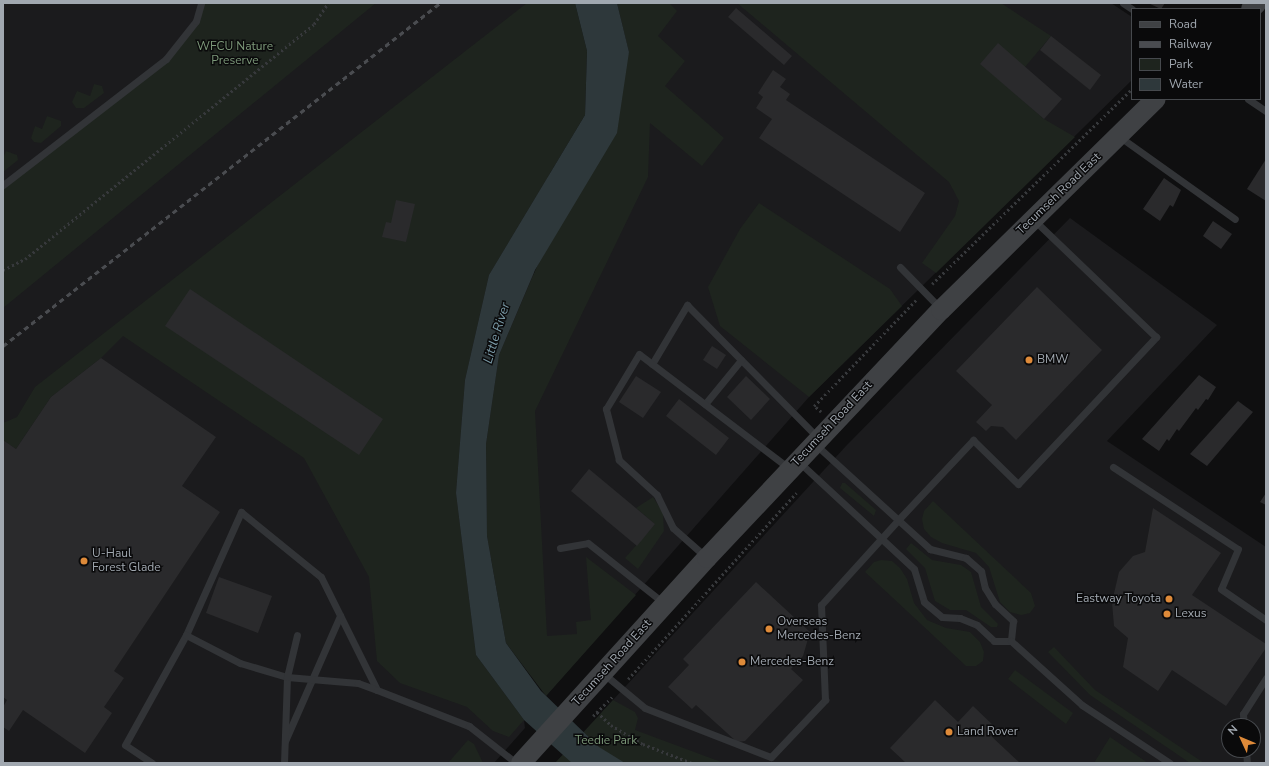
<!DOCTYPE html>
<html>
<head>
<meta charset="utf-8">
<style>
	body { margin:0 }
	#map { position:relative; width:1269px; height:766px; overflow:hidden; background:#0f0f10; font-family:"Nunito Sans",sans-serif }
	div>[style] { position:absolute }
	.built>* { inset:0; background:#1b1b1d }
	.green>* { inset:0; background:#1e241e }
	.water>* { inset:0; background:#2e383b }
	.building>* { inset:0; background:#2a2a2c }
	.path>* { height:2.5px; margin-top:-1.25px; transform-origin:0; background:repeating-linear-gradient(90deg,#37393c 0 2px,transparent 0 5px) }
	.service>* { height:7px; margin:-3.5px; padding:0 3.5px; transform-origin:3.5px; border-radius:3.5px; background:#323437 }
	.secondary>* { height:20px; margin:-10px; padding:0 10px; transform-origin:10px; border-radius:10px; background:#3f4144 }
	.rail>* { height:3px; margin-top:-1.5px; transform-origin:0; background:repeating-linear-gradient(90deg,#4a4c50 0 5px,transparent 0 9px) }
	.dots>* { width:11px; height:11px; translate:-50% -50%; box-sizing:border-box; border:2px solid #0a0a0b; border-radius:50% }
	span { translate:-50% -50%; white-space:nowrap; text-align:center; line-height:1.15; -webkit-text-stroke:3px #0a0a0b; paint-order:stroke }
	.park-label { font-size:12px; color:#7d997a }
	.street-label { font-size:12px; color:#a1a8b0 }
	.poi-label { font-size:12px; color:#a1a8b0 }
	.left { translate:0 -50%; text-align:left }
	.right { translate:-100% -50%; text-align:right }
	.water-label { font-size:13px; color:#7b9ba8; font-style:italic }
	.frame { position:absolute; inset:0; border:4px solid #a1a8b0; pointer-events:none }
	.legend { position:absolute; left:1131px; top:8px; width:130px; height:92px; box-sizing:border-box; background:#0a0a0b; border:1px solid #46494d; margin:0; padding:5px 7px; list-style:none; font-size:12px; color:#a1a8b0 }
	.legend li { display:flex; align-items:center; gap:8px; height:20px }
	.legend b { width:20px; border:1px solid #46494d }
	.north { position:absolute; left:1221px; top:718px; width:40px; height:40px; box-sizing:border-box; background:#0a0a0b; border:1px solid #46494d; border-radius:50%; rotate:314deg; font-size:11px; font-weight:700; line-height:16px; text-align:center; color:#a1a8b0 }
	.north::after { content:''; display:block; margin:auto; width:14px; height:18px; background:#de8a39; clip-path:polygon(50% 0,100% 100%,50% 72%,0 100%) }
</style>
</head>
<body>
<div id="map">
	<div class="built">
		<div style="clip-path:polygon(3px 3px,575px 3px,476px 655px,524px 720px,525px 728px,494px 763px,3px 763px)"></div>
		<div style="clip-path:polygon(617px 3px,1111px 3px,1132px 17px,1132px 80px,809px 397px,546px 696px,487px 536px,629px 52px)"></div>
		<div style="clip-path:polygon(evenodd,1070px 218px,1217px 325px,1107px 441px,1266px 547px,1266px 763px,707px 763px,644px 739px,602px 712px,846px 446px,1070px 218px,1229px 726px,1253px 726px,1253px 750px,1229px 750px,1229px 726px)"></div>
	</div>
	<div class="green">
		<div style="clip-path:polygon(201px 3px,376px 3px,3px 308px,3px 185px,166px 59px,196px 21px)"></div>
		<div style="clip-path:polygon(527px 3px,575px 3px,587px 51px,585px 115px,489px 275px,465px 380px,456px 493px,476px 655px,524px 720px,509px 737px,493px 731px,467px 707px,400px 683px,377px 661px,369px 577px,304px 458px,123px 336px,101px 358px,51px 397px,16px 449px,3px 440px,3px 423px,17px 417px,35px 387px)"></div>
		<div style="clip-path:polygon(617px 3px,669px 3px,677px 11px,658px 36px,685px 61px,665px 86px,724px 138px,702px 166px,650px 123px,648px 177px,535px 411px,547px 636px,577px 634px,576px 622px,591px 620px,586px 557px,636px 595px,546px 696px,506px 643px,487px 536px,486px 444px,499px 355px,629px 52px)"></div>
		<div style="clip-path:polygon(737px 3px,1001px 3px,1051px 36px,1025px 67px,981px 64px,1044px 119px,1075px 137px,936px 273px,922px 263px,955px 216px,959px 201px,949px 182px)"></div>
		<div style="clip-path:polygon(94px 84px,102px 86px,104px 93px,84px 108px,76px 108px,72px 102px,77px 91px,90px 96px)"></div>
		<div style="clip-path:polygon(47px 116px,61px 121px,61px 126px,41px 143px,34px 142px,31px 138px,35px 126px,42px 129px)"></div>
		<div style="clip-path:polygon(6px 151px,17px 155px,18px 160px,3px 172px,3px 158px)"></div>
		<div style="clip-path:polygon(759px 203px,890px 289px,902px 306px,809px 397px,720px 326px,708px 287px,740px 229px)"></div>
		<div style="clip-path:polygon(842px 483px,845px 483px,876px 510px,874px 516px,840px 488px)"></div>
		<div style="clip-path:polygon(653px 497px,663px 513px,664px 531px,638px 569px,625px 558px,655px 524px,636px 508px)"></div>
		<div style="clip-path:polygon(933px 501px,1031px 593px,1035px 606px,1030px 613px,1021px 615px,1010px 612px,1000px 602px,989px 567px,976px 553px,942px 543px,931px 537px,924px 529px,922px 519px,924px 511px)"></div>
		<div style="clip-path:polygon(911px 543px,932px 560px,961px 565px,971px 572px,981px 607px,998px 624px,997px 627px,991px 627px,966px 610px,950px 610px,935px 601px,925px 568px,906px 549px)"></div>
		<div style="clip-path:polygon(881px 560px,892px 561px,900px 568px,907px 579px,914px 603px,927px 620px,946px 628px,970px 632px,980px 642px,984px 652px,983px 661px,976px 666px,966px 666px,865px 572px,874px 562px)"></div>
		<div style="clip-path:polygon(1054px 647px,1095px 690px,1204px 763px,1190px 763px,1090px 695px,1048px 652px)"></div>
		<div style="clip-path:polygon(1015px 670px,1073px 713px,1066px 724px,1008px 679px)"></div>
		<div style="clip-path:polygon(613px 700px,635px 712px,638px 718px,635px 730px,724px 763px,555px 763px)"></div>
		<div style="clip-path:polygon(1110px 737px,1148px 763px,1094px 763px)"></div>
		<div style="clip-path:polygon(468px 740px,474px 744px,483px 763px,448px 763px)"></div>
	</div>
	<div class="water">
		<div style="clip-path:polygon(575px 3px,617px 3px,629px 52px,617px 133px,535px 270px,499px 355px,486px 444px,487px 536px,506px 643px,541px 691px,599px 747px,625px 763px,572px 763px,524px 720px,476px 655px,456px 493px,465px 380px,489px 275px,585px 115px,587px 51px)"></div>
	</div>
	<div class="building">
		<div style="clip-path:polygon(1148px 3px,1165px 3px,1161px 9px)"></div>
		<div style="clip-path:polygon(736px 8px,792px 56px,784px 65px,728px 17px)"></div>
		<div style="clip-path:polygon(1051px 36px,1101px 75px,1090px 90px,1040px 50px)"></div>
		<div style="clip-path:polygon(998px 43px,1062px 99px,1044px 119px,980px 64px)"></div>
		<div style="clip-path:polygon(773px 70px,786px 79px,780px 87px,790px 94px,786px 100px,925px 193px,900px 232px,759px 138px,772px 119px,756px 108px,763px 97px,758px 93px)"></div>
		<div style="clip-path:polygon(1266px 159px,1266px 201px,1247px 189px)"></div>
		<div style="clip-path:polygon(1164px 178px,1181px 190px,1173px 207px,1170px 205px,1160px 221px,1143px 209px)"></div>
		<div style="clip-path:polygon(396px 200px,415px 204px,406px 242px,382px 237px,386px 222px,391px 223px)"></div>
		<div style="clip-path:polygon(1213px 221px,1232px 234px,1221px 249px,1203px 236px)"></div>
		<div style="clip-path:polygon(1037px 287px,1102px 350px,1016px 440px,1003px 427px,991px 426px,986px 431px,976px 422px,992px 405px,956px 371px)"></div>
		<div style="clip-path:polygon(190px 289px,383px 419px,359px 455px,165px 326px)"></div>
		<div style="clip-path:polygon(712px 346px,726px 355px,717px 369px,703px 360px)"></div>
		<div style="clip-path:polygon(101px 358px,216px 437px,182px 486px,220px 512px,114px 671px,124px 678px,104px 707px,112px 713px,85px 753px,23px 710px,9px 731px,3px 727px,3px 707px,7px 700px,3px 697px,3px 440px,16px 449px,51px 397px)"></div>
		<div style="clip-path:polygon(1199px 375px,1216px 387px,1208px 400px,1206px 399px,1198px 410px,1196px 408px,1179px 431px,1177px 429px,1169px 441px,1167px 439px,1159px 451px,1142px 439px)"></div>
		<div style="clip-path:polygon(636px 376px,661px 392px,643px 418px,619px 402px)"></div>
		<div style="clip-path:polygon(746px 376px,770px 399px,751px 420px,727px 397px)"></div>
		<div style="clip-path:polygon(679px 399px,729px 438px,716px 455px,666px 416px)"></div>
		<div style="clip-path:polygon(1238px 401px,1253px 412px,1207px 466px,1190px 454px)"></div>
		<div style="clip-path:polygon(589px 469px,655px 524px,637px 546px,571px 491px)"></div>
		<div style="clip-path:polygon(1266px 493px,1266px 505px,1260px 502px)"></div>
		<div style="clip-path:polygon(1153px 508px,1221px 553px,1192px 595px,1266px 644px,1266px 648px,1226px 706px,1172px 670px,1158px 691px,1123px 667px,1128px 638px,1114px 626px,1112px 602px,1119px 572px,1133px 556px,1145px 552px)"></div>
		<div style="clip-path:polygon(219px 577px,272px 596px,258px 633px,206px 613px)"></div>
		<div style="clip-path:polygon(756px 582px,810px 632px,803px 656px,791px 669px,803px 680px,745px 741px,737px 742px,696px 705px,692px 709px,668px 687px,689px 665px,683px 659px)"></div>
		<div style="clip-path:polygon(935px 700px,958px 722px,973px 706px,996px 728px,990px 735px,1020px 763px,906px 763px,890px 748px)"></div>
	</div>
	<div class="path">
		<div style="left:3px;top:270px;width:25px;rotate:-27deg"></div>
		<div style="left:25px;top:259px;width:372px;rotate:-39.1deg"></div>
		<div style="left:314px;top:24px;width:25px;rotate:-56deg"></div>
		<div style="left:932px;top:284px;width:279px;rotate:-44.3deg"></div>
		<div style="left:821px;top:412px;width:9px;rotate:-139deg"></div>
		<div style="left:814px;top:406px;width:147px;rotate:-46.1deg"></div>
		<div style="left:628px;top:679px;width:251px;rotate:-47.9deg"></div>
		<div style="left:597px;top:712px;width:19px;rotate:43deg"></div>
		<div style="left:611px;top:725px;width:37px;rotate:31deg"></div>
		<div style="left:643px;top:744px;width:53px;rotate:21.2deg"></div>
		<div style="left:593px;top:716px;width:28px;rotate:-45deg"></div>
	</div>
	<div class="service">
		<div style="left:1123px;top:3px;width:11px;rotate:34deg"></div>
		<div style="left:1248px;top:99px;width:22px;rotate:34deg"></div>
		<div style="left:1120px;top:137px;width:141px;rotate:35.5deg"></div>
		<div style="left:3px;top:185px;width:206px;rotate:-37.7deg"></div>
		<div style="left:166px;top:59px;width:48px;rotate:-51.7deg"></div>
		<div style="left:196px;top:21px;width:19px;rotate:-74deg"></div>
		<div style="left:900px;top:267px;width:59px;rotate:45.7deg"></div>
		<div style="left:652px;top:364px;width:69px;rotate:-59.3deg"></div>
		<div style="left:687px;top:305px;width:187px;rotate:45.4deg"></div>
		<div style="left:705px;top:404px;width:57px;rotate:-50.7deg"></div>
		<div style="left:815px;top:444px;width:156px;rotate:42.4deg"></div>
		<div style="left:930px;top:549px;width:37px;rotate:14deg"></div>
		<div style="left:966px;top:558px;width:20px;rotate:41deg"></div>
		<div style="left:981px;top:571px;width:17px;rotate:77deg"></div>
		<div style="left:985px;top:588px;width:19px;rotate:58deg"></div>
		<div style="left:995px;top:604px;width:25px;rotate:43deg"></div>
		<div style="left:1013px;top:621px;width:20px;rotate:96deg"></div>
		<div style="left:799px;top:462px;width:157px;rotate:42.9deg"></div>
		<div style="left:914px;top:569px;width:34px;rotate:73deg"></div>
		<div style="left:924px;top:602px;width:23px;rotate:40deg"></div>
		<div style="left:942px;top:617px;width:18px;rotate:3deg"></div>
		<div style="left:960px;top:618px;width:18px;rotate:22deg"></div>
		<div style="left:977px;top:625px;width:23px;rotate:43deg"></div>
		<div style="left:994px;top:641px;width:17px"></div>
		<div style="left:1011px;top:641px;width:96px;rotate:42deg"></div>
		<div style="left:1082px;top:705px;width:105px;rotate:33.4deg"></div>
		<div style="left:1113px;top:467px;width:149px;rotate:33.3deg"></div>
		<div style="left:1238px;top:549px;width:43px;rotate:113deg"></div>
		<div style="left:1221px;top:589px;width:55px;rotate:34.6deg"></div>
		<div style="left:560px;top:548px;width:28px;rotate:-10deg"></div>
		<div style="left:588px;top:543px;width:98px;rotate:38.4deg"></div>
		<div style="left:707px;top:558px;width:45px;rotate:-138.6deg"></div>
		<div style="left:673px;top:528px;width:37px;rotate:-116deg"></div>
		<div style="left:657px;top:495px;width:52px;rotate:-137.4deg"></div>
		<div style="left:619px;top:460px;width:53px;rotate:-104.3deg"></div>
		<div style="left:606px;top:409px;width:64px;rotate:-59deg"></div>
		<div style="left:639px;top:354px;width:190px;rotate:37.3deg"></div>
		<div style="left:186px;top:635px;width:135px;rotate:-65.9deg"></div>
		<div style="left:241px;top:512px;width:103px;rotate:39.1deg"></div>
		<div style="left:321px;top:577px;width:126px;rotate:63.6deg"></div>
		<div style="left:604px;top:674px;width:53px;rotate:39.7deg"></div>
		<div style="left:645px;top:708px;width:135px;rotate:21.3deg"></div>
		<div style="left:771px;top:757px;width:79px;rotate:-46.5deg"></div>
		<div style="left:825px;top:700px;width:95px;rotate:-92.4deg"></div>
		<div style="left:821px;top:605px;width:115px;rotate:-47.8deg"></div>
		<div style="left:898px;top:520px;width:110px;rotate:-46.8deg"></div>
		<div style="left:973px;top:440px;width:63px;rotate:44.4deg"></div>
		<div style="left:1018px;top:484px;width:202px;rotate:-46.8deg"></div>
		<div style="left:1156px;top:337px;width:169px;rotate:-136.2deg"></div>
		<div style="left:1244px;top:726px;width:12px;rotate:-95deg"></div>
		<div style="left:1243px;top:714px;width:43px;rotate:-57.4deg"></div>
		<div style="left:285px;top:741px;width:137px;rotate:-66.3deg"></div>
		<div style="left:1246px;top:750px;width:13px;rotate:86deg"></div>
		<div style="left:152px;top:763px;width:32px;rotate:-146deg"></div>
		<div style="left:125px;top:745px;width:126px;rotate:-61deg"></div>
		<div style="left:186px;top:635px;width:61px;rotate:27.4deg"></div>
		<div style="left:240px;top:663px;width:49px;rotate:16.6deg"></div>
		<div style="left:287px;top:677px;width:71px;rotate:4.8deg"></div>
		<div style="left:358px;top:683px;width:20px;rotate:20deg"></div>
		<div style="left:377px;top:690px;width:99px;rotate:21.4deg"></div>
		<div style="left:469px;top:726px;width:60px;rotate:38.2deg"></div>
		<div style="left:284px;top:763px;width:86px;rotate:-88deg"></div>
		<div style="left:287px;top:677px;width:43px;rotate:-76.6deg"></div>
	</div>
	<div class="secondary">
		<div style="left:1251px;top:9px;width:8px;rotate:-45deg"></div>
		<div style="left:521px;top:763px;width:277px;rotate:-47.8deg"></div>
		<div style="left:707px;top:558px;width:341px;rotate:-46.7deg"></div>
		<div style="left:941px;top:310px;width:301px;rotate:-44.5deg"></div>
	</div>
	<div class="rail">
		<div style="left:3px;top:346px;width:556px;rotate:-38.13deg"></div>
	</div>
	<div class="dots">
		<div style="left:1029px;top:360px;background:#de8a39"></div>
		<div style="left:84px;top:561px;background:#de8a39"></div>
		<div style="left:1169px;top:599px;background:#de8a39"></div>
		<div style="left:1167px;top:614px;background:#de8a39"></div>
		<div style="left:769px;top:629px;background:#de8a39"></div>
		<div style="left:742px;top:662px;background:#de8a39"></div>
		<div style="left:949px;top:732px;background:#de8a39"></div>
	</div>
	<div class="park-label">
		<span style="left:235px;top:54px">WFCU Nature<br>Preserve</span>
		<span style="left:606px;top:741px">Teedie Park</span>
	</div>
	<div class="street-label">
		<span style="left:1059px;top:194px;rotate:-44deg">Tecumseh Road East</span>
		<span style="left:832px;top:424px;rotate:-47deg">Tecumseh Road East</span>
		<span style="left:612px;top:663px;rotate:-48deg">Tecumseh Road East</span>
	</div>
	<div class="poi-label">
		<span class="left" style="left:1037px;top:360px">BMW</span>
		<span class="left" style="left:92px;top:561px">U-Haul<br>Forest Glade</span>
		<span class="right" style="left:1161px;top:599px">Eastway Toyota</span>
		<span class="left" style="left:1175px;top:614px">Lexus</span>
		<span class="left" style="left:777px;top:629px">Overseas<br>Mercedes-Benz</span>
		<span class="left" style="left:750px;top:662px">Mercedes-Benz</span>
		<span class="left" style="left:957px;top:732px">Land Rover</span>
	</div>
	<div class="water-label">
		<span style="left:497px;top:333px;rotate:-73deg">Little River</span>
	</div>
	<div class="frame"></div>
	<ul class="legend">
	<li><b style="height:5px;background:#3f4144"></b>Road</li>
	<li><b style="height:5px;background:#4a4c50"></b>Railway</li>
	<li><b style="height:11px;background:#1e241e"></b>Park</li>
	<li><b style="height:11px;background:#2e383b"></b>Water</li>
	</ul>
	<div class="north">N</div>
</div>
</body>
</html>
